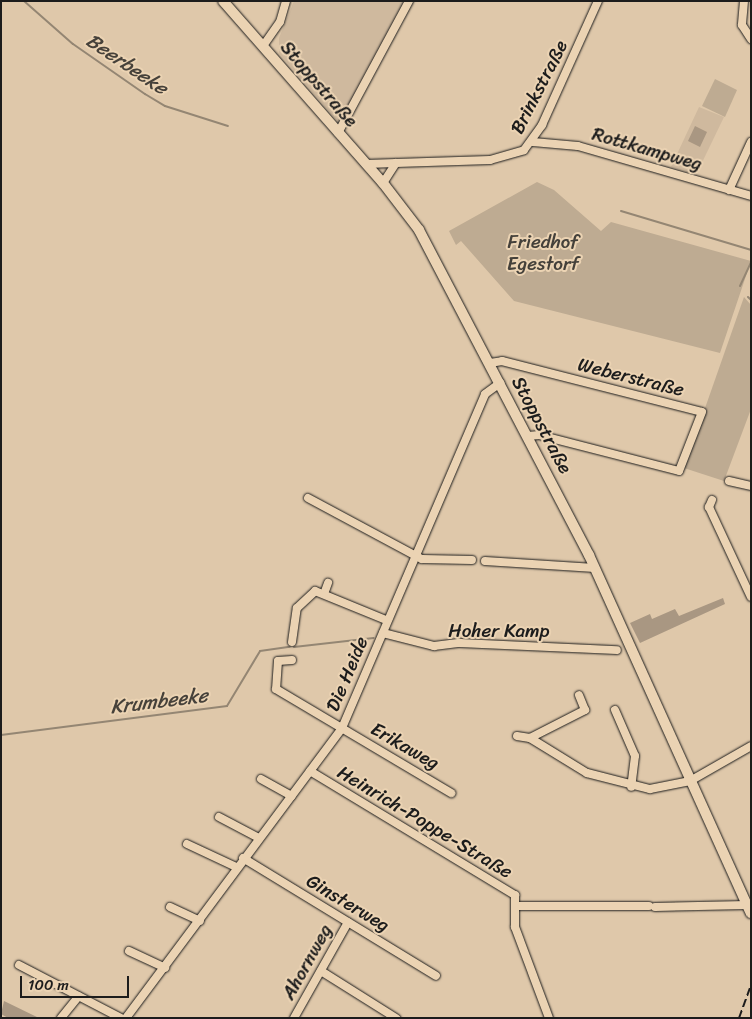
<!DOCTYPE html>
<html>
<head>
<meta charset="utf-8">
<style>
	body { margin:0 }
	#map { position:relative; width:752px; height:1019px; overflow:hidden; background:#dfc8aa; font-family:Sriracha,sans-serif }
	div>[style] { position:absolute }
	.built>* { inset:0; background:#cfb99e }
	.green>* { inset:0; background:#beab92 }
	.stream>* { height:2px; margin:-1px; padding:0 1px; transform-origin:1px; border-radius:1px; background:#948673 }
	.building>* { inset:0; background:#a99782 }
	.roads { filter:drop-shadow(0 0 1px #1c1c1c) drop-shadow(0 0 1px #1c1c1c) }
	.minor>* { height:8px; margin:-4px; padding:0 4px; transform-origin:4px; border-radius:4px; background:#ebd3b3 }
	.secondary>* { height:10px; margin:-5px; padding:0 5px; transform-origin:5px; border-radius:5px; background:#ebd3b3 }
	.rail>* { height:2px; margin-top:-1px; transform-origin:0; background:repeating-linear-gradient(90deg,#1c1c1c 0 8px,transparent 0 12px) }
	span { translate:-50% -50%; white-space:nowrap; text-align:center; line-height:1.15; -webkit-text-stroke:4px #ebd3b3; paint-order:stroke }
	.street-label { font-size:19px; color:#1c1c1c }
	.park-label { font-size:19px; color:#44403a }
	.water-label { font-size:20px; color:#46413a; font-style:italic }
	.frame { position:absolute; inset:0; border:2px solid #1c1c1c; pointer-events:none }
	.scale { position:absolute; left:20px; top:976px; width:109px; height:22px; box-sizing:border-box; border:2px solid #1c1c1c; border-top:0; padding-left:6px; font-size:15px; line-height:18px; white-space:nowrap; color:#1c1c1c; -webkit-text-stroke:4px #ebd3b3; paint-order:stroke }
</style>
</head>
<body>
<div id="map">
	<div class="built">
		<div style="clip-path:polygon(294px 1px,407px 1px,340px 124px,279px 53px,279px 38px)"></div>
		<div style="clip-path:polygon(699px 107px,724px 117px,696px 175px,671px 167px)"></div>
	</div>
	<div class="green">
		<div style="clip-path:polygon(715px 79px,737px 90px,725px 117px,702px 106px)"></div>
		<div style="clip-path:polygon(537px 182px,554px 190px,601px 231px,611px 222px,751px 261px,720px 353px,514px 301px,461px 241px,456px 245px,449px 231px)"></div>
		<div style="clip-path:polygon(744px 297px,751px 305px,751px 409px,724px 481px,684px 468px)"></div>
	</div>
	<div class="stream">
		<div style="left:24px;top:1px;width:65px;rotate:41.3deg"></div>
		<div style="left:73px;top:44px;width:88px;rotate:34.8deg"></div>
		<div style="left:145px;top:94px;width:23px;rotate:31deg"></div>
		<div style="left:165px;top:106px;width:66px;rotate:17.6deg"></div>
		<div style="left:621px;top:211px;width:136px;rotate:16.7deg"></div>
		<div style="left:740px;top:286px;width:26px;rotate:-65deg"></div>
		<div style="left:748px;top:297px;width:4px;rotate:45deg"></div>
		<div style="left:294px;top:647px;width:80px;rotate:-6.5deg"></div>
		<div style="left:1px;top:735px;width:228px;rotate:-7.3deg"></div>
		<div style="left:227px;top:706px;width:64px;rotate:-59deg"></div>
		<div style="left:260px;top:651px;width:30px;rotate:-8deg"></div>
	</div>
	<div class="building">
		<div style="clip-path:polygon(695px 126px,707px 132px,700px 147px,688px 141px)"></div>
		<div style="clip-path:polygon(723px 598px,725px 604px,640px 643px,630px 623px,650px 614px,652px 619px,675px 609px,679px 616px)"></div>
		<div style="clip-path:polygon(4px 1001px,39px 1018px,8px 1018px,1px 1014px)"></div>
	</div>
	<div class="roads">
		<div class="minor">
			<div style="left:744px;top:1px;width:24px;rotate:95deg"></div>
			<div style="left:742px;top:25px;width:17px;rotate:57deg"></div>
			<div style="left:263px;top:46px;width:29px;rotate:-55deg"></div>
			<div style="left:280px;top:22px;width:22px;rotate:-74deg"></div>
			<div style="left:338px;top:133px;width:150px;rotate:-61.7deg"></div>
			<div style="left:533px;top:142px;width:45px;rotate:5.1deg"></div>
			<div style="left:578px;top:146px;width:180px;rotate:16.1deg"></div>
			<div style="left:366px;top:164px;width:30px;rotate:-2deg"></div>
			<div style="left:383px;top:183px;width:24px;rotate:-57deg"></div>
			<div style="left:396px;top:163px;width:94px;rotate:-1.8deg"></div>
			<div style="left:490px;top:160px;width:35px;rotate:-16deg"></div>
			<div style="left:524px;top:150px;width:31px;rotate:-54deg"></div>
			<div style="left:542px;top:125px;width:136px;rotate:-65.7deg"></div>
			<div style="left:729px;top:190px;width:53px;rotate:-65.4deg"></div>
			<div style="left:490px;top:363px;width:12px;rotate:-9deg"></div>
			<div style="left:502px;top:361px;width:206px;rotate:14.3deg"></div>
			<div style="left:702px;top:412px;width:63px;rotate:111.3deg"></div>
			<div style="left:679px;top:471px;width:145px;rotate:-165.6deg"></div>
			<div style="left:539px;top:435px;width:11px;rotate:175deg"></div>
			<div style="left:729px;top:481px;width:23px;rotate:13deg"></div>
			<div style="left:308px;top:498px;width:129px;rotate:28.2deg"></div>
			<div style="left:422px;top:559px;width:50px;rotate:1.1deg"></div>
			<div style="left:712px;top:500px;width:8px;rotate:113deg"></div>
			<div style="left:709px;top:507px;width:99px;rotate:65deg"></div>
			<div style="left:485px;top:561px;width:110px;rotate:3.6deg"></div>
			<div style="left:324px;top:594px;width:12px;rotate:-70deg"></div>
			<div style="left:383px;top:633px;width:53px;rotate:14.3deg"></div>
			<div style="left:434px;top:646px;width:26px;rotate:-7deg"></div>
			<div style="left:460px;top:643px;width:157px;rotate:2.6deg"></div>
			<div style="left:292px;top:642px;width:34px;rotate:-82deg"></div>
			<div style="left:297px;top:608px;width:25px;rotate:-43deg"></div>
			<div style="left:315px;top:591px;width:77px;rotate:22.2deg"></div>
			<div style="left:292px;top:660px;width:14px;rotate:176deg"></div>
			<div style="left:278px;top:661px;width:28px;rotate:94deg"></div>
			<div style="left:276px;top:689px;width:204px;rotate:30.7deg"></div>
			<div style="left:615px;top:710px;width:50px;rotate:66.5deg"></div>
			<div style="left:635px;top:756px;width:31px;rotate:97deg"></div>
			<div style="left:517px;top:736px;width:13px;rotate:9deg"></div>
			<div style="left:530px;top:738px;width:67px;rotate:31.6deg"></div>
			<div style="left:587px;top:773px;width:65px;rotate:14.3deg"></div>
			<div style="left:650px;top:789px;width:41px;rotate:-11.3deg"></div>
			<div style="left:690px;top:781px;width:70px;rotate:-29.8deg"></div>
			<div style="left:530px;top:738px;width:62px;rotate:-27deg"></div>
			<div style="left:585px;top:710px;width:16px;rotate:-112deg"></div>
			<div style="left:310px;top:771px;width:240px;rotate:31.2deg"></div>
			<div style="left:515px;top:895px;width:32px;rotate:90deg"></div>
			<div style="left:515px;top:927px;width:97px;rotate:69.5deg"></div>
			<div style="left:261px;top:779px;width:35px;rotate:29deg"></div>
			<div style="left:219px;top:817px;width:45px;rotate:27.7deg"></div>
			<div style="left:187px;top:844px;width:54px;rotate:25.1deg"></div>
			<div style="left:243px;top:858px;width:226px;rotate:31.4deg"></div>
			<div style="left:518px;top:906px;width:131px"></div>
			<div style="left:170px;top:907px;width:33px;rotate:25deg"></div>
			<div style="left:655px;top:907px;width:92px;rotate:-1.2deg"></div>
			<div style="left:129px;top:951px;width:40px;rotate:25deg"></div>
			<div style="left:19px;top:965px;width:115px;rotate:27.5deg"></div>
			<div style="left:321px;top:971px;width:89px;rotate:32.1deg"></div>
			<div style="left:61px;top:1018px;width:28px;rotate:-51deg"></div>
			<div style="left:126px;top:1018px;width:362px;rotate:-53.3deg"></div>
			<div style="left:342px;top:728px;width:363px;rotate:-66.8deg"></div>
			<div style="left:485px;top:394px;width:19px;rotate:-36deg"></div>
			<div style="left:294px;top:1018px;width:110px;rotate:-60.6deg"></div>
		</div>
		<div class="secondary">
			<div style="left:223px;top:1px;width:242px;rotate:48.7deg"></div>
			<div style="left:383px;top:183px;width:59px;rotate:52.5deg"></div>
			<div style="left:419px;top:230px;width:367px;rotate:62.4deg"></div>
			<div style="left:589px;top:555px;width:393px;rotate:65.7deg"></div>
		</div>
	</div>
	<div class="rail">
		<div style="left:739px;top:1018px;width:35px;rotate:-70deg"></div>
	</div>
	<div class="street-label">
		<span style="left:319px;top:84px;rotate:49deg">Stoppstraße</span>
		<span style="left:539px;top:87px;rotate:-63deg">Brinkstraße</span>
		<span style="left:647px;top:149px;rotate:16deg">Rottkampweg</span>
		<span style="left:631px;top:377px;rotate:14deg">Weberstraße</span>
		<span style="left:542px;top:425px;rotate:62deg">Stoppstraße</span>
		<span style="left:499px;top:631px">Hoher Kamp</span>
		<span style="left:347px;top:674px;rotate:-67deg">Die Heide</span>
		<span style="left:405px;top:746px;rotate:30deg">Erikaweg</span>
		<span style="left:425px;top:822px;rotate:31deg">Heinrich-Poppe-Straße</span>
		<span style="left:348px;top:903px;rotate:31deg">Ginsterweg</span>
		<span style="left:307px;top:962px;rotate:-61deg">Ahornweg</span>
	</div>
	<div class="park-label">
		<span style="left:543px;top:253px">Friedhof<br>Egestorf</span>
	</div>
	<div class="water-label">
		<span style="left:127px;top:64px;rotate:34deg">Beerbeeke</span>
		<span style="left:159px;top:701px;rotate:-7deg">Krumbeeke</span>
	</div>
	<div class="frame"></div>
	<div class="scale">100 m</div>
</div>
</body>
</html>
